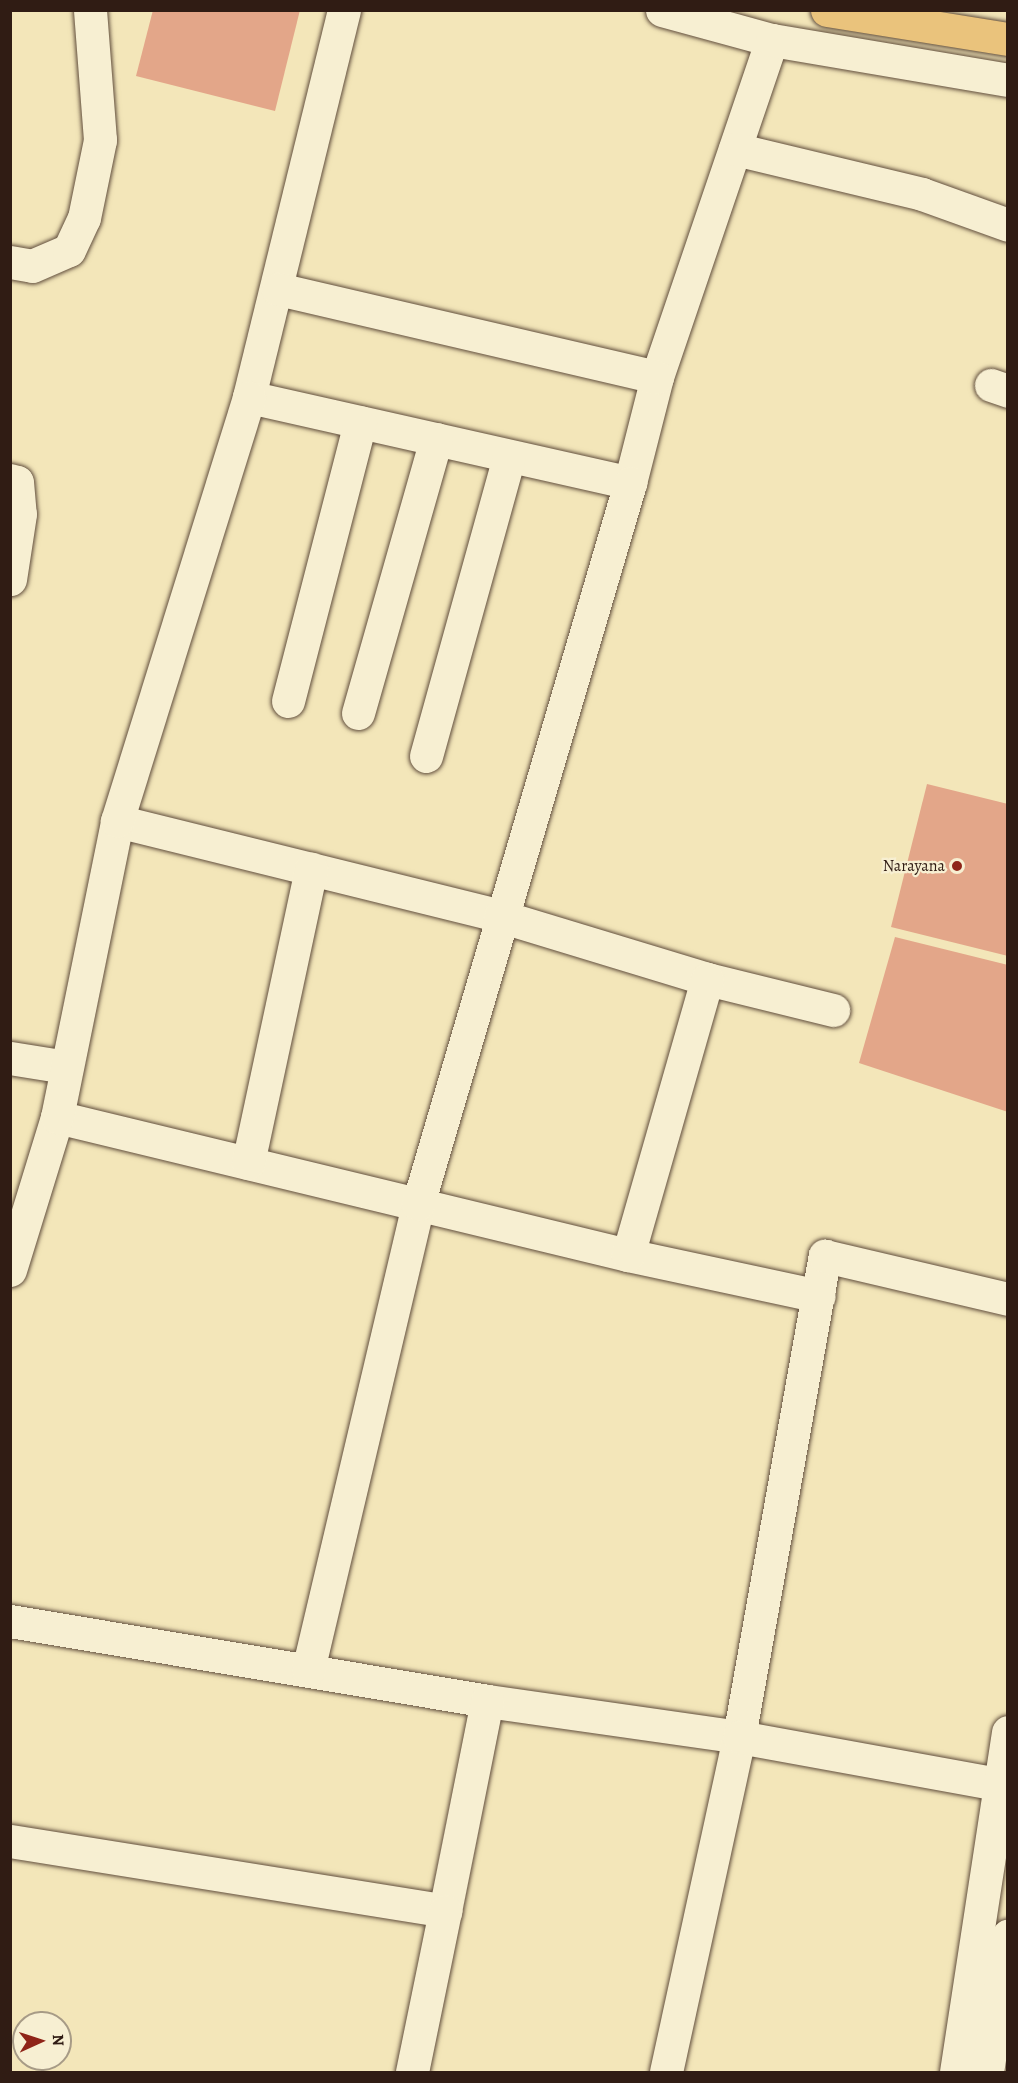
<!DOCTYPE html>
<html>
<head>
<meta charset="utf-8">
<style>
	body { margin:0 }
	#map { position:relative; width:1018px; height:2083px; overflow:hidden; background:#f3e6b9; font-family:Alegreya,serif }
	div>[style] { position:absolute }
	.building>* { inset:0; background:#e3a689 }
	.roads { filter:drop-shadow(0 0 2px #614e3d) drop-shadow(0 0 2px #614e3d) }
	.minor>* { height:33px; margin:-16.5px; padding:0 16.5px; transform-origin:16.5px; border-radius:16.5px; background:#f7efd2 }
	.major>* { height:33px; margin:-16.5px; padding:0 16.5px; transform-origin:16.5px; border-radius:16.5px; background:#eac37c }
	.dots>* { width:16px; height:16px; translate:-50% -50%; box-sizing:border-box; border:3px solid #f7efd2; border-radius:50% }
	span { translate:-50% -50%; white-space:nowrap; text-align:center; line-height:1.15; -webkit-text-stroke:4.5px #f7efd2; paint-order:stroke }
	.poi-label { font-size:16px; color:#301c14 }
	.right { translate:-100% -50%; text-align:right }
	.frame { position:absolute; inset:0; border:12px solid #301c14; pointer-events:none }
	.north { position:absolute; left:12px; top:2011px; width:60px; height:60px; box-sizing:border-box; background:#f7efd2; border:2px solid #a79b86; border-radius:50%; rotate:87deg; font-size:16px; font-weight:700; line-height:24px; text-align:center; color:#301c14 }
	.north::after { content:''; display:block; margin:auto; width:21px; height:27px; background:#8f2418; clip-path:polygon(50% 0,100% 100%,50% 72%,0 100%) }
</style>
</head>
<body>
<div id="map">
	<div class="building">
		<div style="clip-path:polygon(153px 10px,300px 10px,275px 111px,136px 76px)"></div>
		<div style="clip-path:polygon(927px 784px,1008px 804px,1008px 956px,891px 927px)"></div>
		<div style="clip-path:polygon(895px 937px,1008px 965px,1008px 1112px,859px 1063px)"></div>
	</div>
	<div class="roads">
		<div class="minor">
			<div style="left:344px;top:10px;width:398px;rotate:103.8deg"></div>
			<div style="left:249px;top:397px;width:391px;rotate:12.7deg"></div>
			<div style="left:630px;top:483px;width:109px;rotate:-75.7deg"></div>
			<div style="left:657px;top:377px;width:356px;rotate:-71.2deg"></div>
			<div style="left:662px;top:10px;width:114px;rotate:15.3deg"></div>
			<div style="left:772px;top:40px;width:239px;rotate:9.6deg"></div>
			<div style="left:735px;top:149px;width:192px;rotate:13.5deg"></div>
			<div style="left:922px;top:194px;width:91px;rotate:19.8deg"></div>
			<div style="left:10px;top:262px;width:22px;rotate:10deg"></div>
			<div style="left:32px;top:266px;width:40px;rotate:-23.4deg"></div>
			<div style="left:69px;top:250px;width:35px;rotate:-65deg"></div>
			<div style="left:84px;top:218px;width:80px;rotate:-78.4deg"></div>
			<div style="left:100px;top:140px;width:130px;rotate:-94.4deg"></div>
			<div style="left:278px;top:289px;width:389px;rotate:13.1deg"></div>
			<div style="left:991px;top:385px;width:18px;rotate:19deg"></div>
			<div style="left:10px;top:480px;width:7px;rotate:16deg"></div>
			<div style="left:17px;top:482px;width:32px;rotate:85deg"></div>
			<div style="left:20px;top:514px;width:66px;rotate:98.7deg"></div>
			<div style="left:288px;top:701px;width:288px;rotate:-75.5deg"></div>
			<div style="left:358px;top:713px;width:285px;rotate:-74.1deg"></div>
			<div style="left:426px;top:756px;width:311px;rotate:-74.5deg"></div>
			<div style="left:117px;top:821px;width:395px;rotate:13.9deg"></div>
			<div style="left:500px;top:916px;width:216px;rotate:16.9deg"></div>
			<div style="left:707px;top:979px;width:130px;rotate:13.8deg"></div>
			<div style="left:10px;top:1058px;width:57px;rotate:9.1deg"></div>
			<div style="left:57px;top:1117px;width:587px;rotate:13.59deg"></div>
			<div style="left:628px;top:1255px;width:195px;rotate:12.1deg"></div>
			<div style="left:248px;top:1163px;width:301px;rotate:-77.9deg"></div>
			<div style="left:628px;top:1255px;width:287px;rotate:-74deg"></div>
			<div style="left:10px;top:1270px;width:160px;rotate:-72.9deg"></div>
			<div style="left:57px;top:1117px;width:302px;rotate:-78.5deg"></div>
			<div style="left:117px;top:821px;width:444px;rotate:-72.7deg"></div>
			<div style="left:10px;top:1621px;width:484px;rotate:9.5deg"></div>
			<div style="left:487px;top:1701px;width:255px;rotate:8.1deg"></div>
			<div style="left:739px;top:1737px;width:489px;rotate:-79.9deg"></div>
			<div style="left:825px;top:1256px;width:188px;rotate:13.2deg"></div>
			<div style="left:308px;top:1670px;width:479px;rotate:-76.7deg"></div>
			<div style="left:418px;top:1204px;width:752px;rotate:-73.61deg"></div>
			<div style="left:10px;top:1841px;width:441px;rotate:9.1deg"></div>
			<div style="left:445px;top:1911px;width:214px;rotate:-78.7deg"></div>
			<div style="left:412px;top:2072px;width:164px;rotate:-78.4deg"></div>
			<div style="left:666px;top:2072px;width:343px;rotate:-77.7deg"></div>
			<div style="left:739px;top:1737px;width:273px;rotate:10.3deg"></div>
			<div style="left:956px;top:2072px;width:344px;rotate:-81.3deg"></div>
			<div style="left:987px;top:2072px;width:138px;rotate:-81.2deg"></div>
		</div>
		<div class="major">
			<div style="left:827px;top:10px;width:183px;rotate:9.1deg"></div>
		</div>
	</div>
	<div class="dots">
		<div style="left:957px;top:866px;background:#8f2418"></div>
	</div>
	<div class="poi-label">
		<span class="right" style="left:945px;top:866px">Narayana</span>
	</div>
	<div class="frame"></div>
	<div class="north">N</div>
</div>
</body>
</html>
